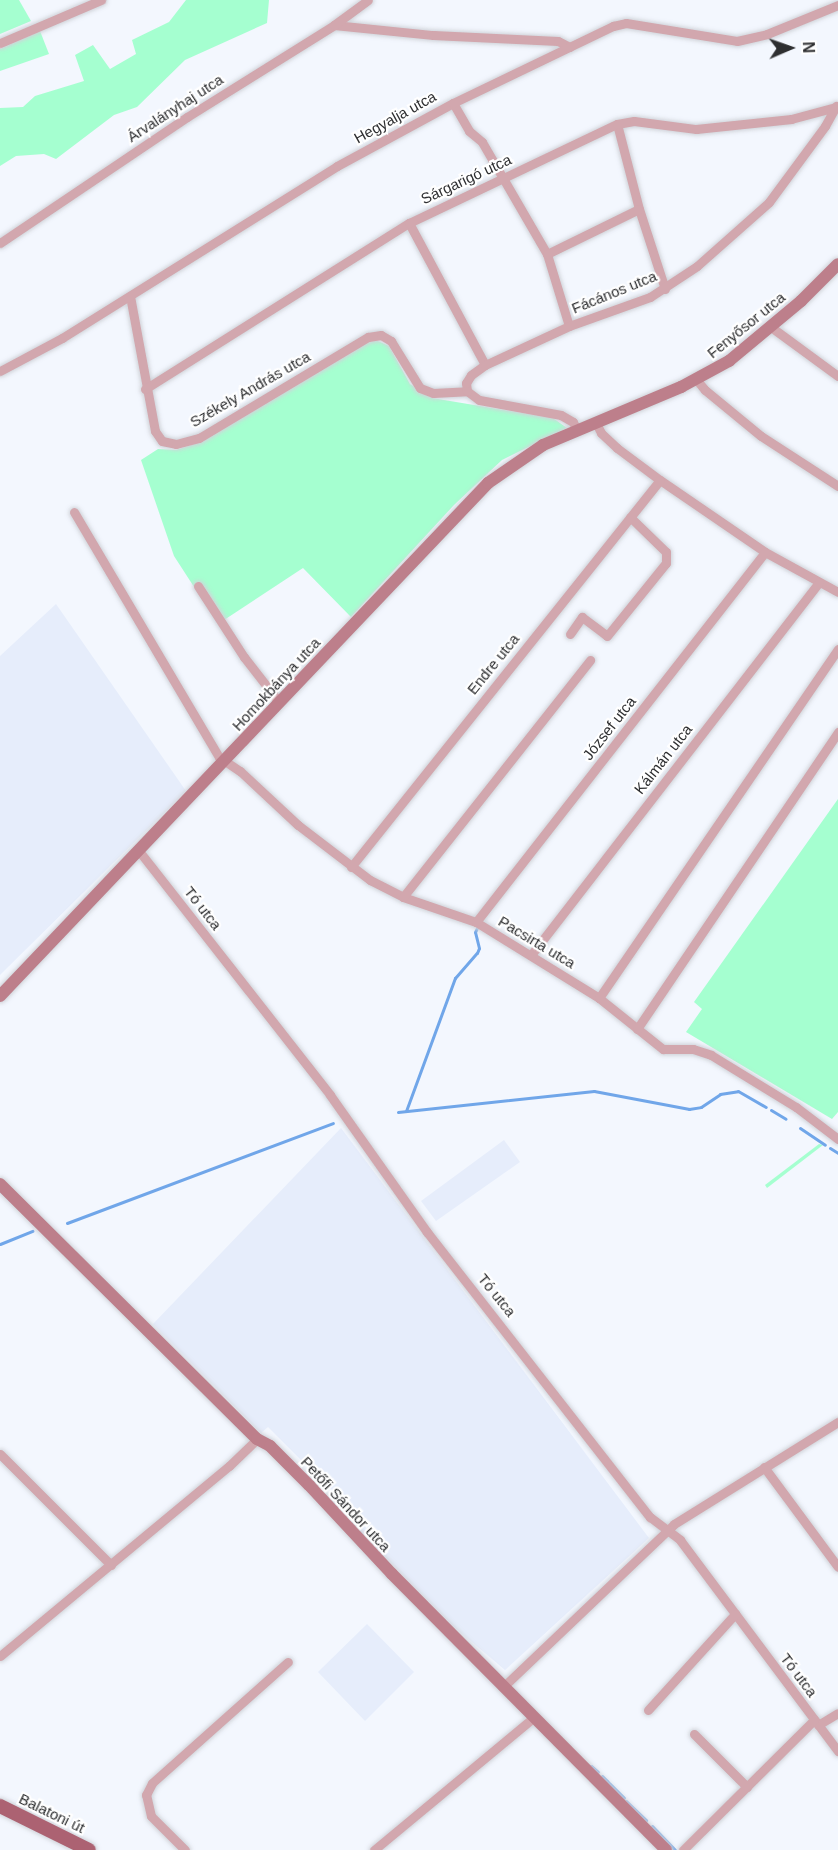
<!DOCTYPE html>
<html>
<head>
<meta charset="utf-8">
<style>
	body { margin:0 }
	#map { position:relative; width:838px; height:1850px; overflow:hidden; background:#f3f7fe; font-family:Helvetica,sans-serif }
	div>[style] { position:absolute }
	.built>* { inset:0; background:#e6edfb }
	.green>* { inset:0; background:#a5ffd0 }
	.stream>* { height:3px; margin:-1.5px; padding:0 1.5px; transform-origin:1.5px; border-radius:1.5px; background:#70a6e9 }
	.roads { filter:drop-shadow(0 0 2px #d0d3d9) drop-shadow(0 0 2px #d0d3d9) }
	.street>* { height:9px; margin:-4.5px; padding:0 4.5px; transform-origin:4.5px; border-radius:4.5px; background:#d2a7ae }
	.secondary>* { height:12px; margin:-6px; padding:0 6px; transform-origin:6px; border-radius:6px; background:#bd7f8b }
	.primary>* { height:14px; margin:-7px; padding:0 7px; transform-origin:7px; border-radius:7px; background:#ac6272 }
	span { translate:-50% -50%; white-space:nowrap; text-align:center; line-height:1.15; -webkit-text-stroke:4.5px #fff; paint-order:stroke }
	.street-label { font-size:15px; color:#2e2f31 }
	.north { position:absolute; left:760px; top:18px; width:60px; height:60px; -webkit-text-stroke:4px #fff; paint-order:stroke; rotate:88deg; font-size:16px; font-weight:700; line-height:24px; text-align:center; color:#2e2f31 }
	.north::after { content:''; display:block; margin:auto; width:21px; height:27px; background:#2e2f31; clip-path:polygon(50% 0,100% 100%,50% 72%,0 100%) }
</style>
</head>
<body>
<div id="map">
	<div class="built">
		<div style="clip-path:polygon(56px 604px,186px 791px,0 975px,0 656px)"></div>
		<div style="clip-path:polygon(341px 1128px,649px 1538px,505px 1670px,453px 1626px,348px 1519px,352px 1511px,268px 1427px,261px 1433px,153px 1324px)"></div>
		<div style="clip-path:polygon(504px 1140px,520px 1162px,436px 1221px,421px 1201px)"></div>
		<div style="clip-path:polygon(367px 1624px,414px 1672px,365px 1721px,318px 1672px)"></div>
	</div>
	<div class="green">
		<div style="clip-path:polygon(0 0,19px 0,31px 21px,0 34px)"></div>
		<div style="clip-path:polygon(186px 0,269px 0,267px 23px,185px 60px,137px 107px,114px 115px,56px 159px,44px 154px,16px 156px,0 166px,0 108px,23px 107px,35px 96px,84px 81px,75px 55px,93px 45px,110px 69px,136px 54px,132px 40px,169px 22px)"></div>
		<div style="clip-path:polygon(40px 31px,49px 54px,0 71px,0 49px)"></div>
		<div style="clip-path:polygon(369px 337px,389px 346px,410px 384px,432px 398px,553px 418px,567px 428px,502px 460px,454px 505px,351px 617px,303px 568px,218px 624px,174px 556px,141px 460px,158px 449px,176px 450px,200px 442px)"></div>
		<div style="clip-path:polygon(838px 799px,838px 1112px,832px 1119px,686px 1032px,702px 1009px,694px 1002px)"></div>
		<div style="clip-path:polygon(819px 1144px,823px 1145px,767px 1188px,765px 1185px)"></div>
	</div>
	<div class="stream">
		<div style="left:771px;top:1110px;width:17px;rotate:31deg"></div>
		<div style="left:406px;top:1111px;width:142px;rotate:-69.8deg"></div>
		<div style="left:455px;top:978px;width:33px;rotate:-49deg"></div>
		<div style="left:477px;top:953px;width:5px;rotate:-68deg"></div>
		<div style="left:479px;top:948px;width:16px;rotate:-104deg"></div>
		<div style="left:475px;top:932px;width:4px;rotate:-63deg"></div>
		<div style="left:398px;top:1112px;width:197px;rotate:-6.1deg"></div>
		<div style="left:594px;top:1091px;width:97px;rotate:10.7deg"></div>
		<div style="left:689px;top:1109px;width:12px;rotate:-9deg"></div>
		<div style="left:701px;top:1107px;width:23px;rotate:-34deg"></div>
		<div style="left:720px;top:1094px;width:18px;rotate:-9deg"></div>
		<div style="left:738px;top:1091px;width:32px;rotate:30deg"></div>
		<div style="left:800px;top:1128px;width:30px;rotate:34deg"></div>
		<div style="left:830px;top:1148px;width:9px;rotate:32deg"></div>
		<div style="left:67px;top:1223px;width:284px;rotate:-20.6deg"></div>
		<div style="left:0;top:1244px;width:35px;rotate:-22deg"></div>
		<div style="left:591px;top:1766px;width:9px;rotate:41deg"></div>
		<div style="left:602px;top:1776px;width:8px;rotate:45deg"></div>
		<div style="left:609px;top:1783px;width:21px;rotate:45deg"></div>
		<div style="left:626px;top:1801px;width:28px;rotate:44deg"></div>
		<div style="left:652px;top:1826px;width:33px;rotate:46deg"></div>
	</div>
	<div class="roads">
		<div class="street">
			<div style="left:334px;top:25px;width:100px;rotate:5.8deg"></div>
			<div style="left:433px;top:35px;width:125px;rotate:2.7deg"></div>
			<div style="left:558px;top:41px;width:13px;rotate:27deg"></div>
			<div style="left:0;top:43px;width:110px;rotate:-23.1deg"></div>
			<div style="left:453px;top:103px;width:32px;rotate:60deg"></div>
			<div style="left:469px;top:131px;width:17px;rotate:40deg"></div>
			<div style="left:482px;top:142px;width:129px;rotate:59.9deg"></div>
			<div style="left:547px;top:254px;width:75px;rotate:73deg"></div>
			<div style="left:617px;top:124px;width:88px;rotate:75.5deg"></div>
			<div style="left:639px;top:209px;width:84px;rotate:72deg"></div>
			<div style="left:409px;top:223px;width:161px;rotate:61.8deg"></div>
			<div style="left:0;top:243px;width:225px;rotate:-34deg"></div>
			<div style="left:187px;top:117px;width:173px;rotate:-32deg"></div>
			<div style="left:334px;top:25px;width:42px;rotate:-36.3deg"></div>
			<div style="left:547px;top:254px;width:102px;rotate:-26.1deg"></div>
			<div style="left:130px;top:296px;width:137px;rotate:79.5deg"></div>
			<div style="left:155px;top:431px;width:12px;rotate:55deg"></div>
			<div style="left:162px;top:441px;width:14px;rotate:12deg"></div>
			<div style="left:176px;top:444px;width:24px;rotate:-15deg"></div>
			<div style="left:199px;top:438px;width:197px;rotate:-30.9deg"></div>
			<div style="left:368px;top:337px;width:13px;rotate:-9deg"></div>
			<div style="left:381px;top:335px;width:12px;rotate:31deg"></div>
			<div style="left:391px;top:341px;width:55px;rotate:58.3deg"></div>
			<div style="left:420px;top:388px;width:14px;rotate:21deg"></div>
			<div style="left:433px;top:393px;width:34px;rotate:-3deg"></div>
			<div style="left:771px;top:327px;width:83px;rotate:36.2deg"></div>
			<div style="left:0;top:371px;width:70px;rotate:-28deg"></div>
			<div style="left:62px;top:338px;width:324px;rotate:-32deg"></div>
			<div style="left:337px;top:166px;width:132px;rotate:-28.5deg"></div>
			<div style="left:453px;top:103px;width:178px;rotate:-25.7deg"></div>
			<div style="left:613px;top:26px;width:13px;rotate:-13deg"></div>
			<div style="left:626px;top:23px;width:112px;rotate:9.2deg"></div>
			<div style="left:737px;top:41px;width:31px;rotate:-13deg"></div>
			<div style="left:767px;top:34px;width:77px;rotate:-22.2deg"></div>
			<div style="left:696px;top:379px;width:14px;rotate:51deg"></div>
			<div style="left:705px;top:390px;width:72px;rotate:39.4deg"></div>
			<div style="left:761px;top:436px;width:92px;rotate:33deg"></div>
			<div style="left:145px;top:389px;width:312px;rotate:-32.2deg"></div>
			<div style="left:409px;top:223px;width:230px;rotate:-25.5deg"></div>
			<div style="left:617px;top:124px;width:17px;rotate:-10deg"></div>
			<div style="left:634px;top:121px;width:63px;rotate:7.4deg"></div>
			<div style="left:696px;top:129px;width:96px;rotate:-6deg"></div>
			<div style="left:791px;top:119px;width:47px;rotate:-14.9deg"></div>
			<div style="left:596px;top:423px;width:11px;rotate:63deg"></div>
			<div style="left:601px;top:433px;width:22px;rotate:43deg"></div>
			<div style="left:617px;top:448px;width:54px;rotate:36.7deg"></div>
			<div style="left:660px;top:480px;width:127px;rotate:34.4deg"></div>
			<div style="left:765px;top:552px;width:83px;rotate:28.7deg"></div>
			<div style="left:577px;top:430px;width:9px;rotate:-117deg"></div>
			<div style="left:573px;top:422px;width:14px;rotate:-150deg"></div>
			<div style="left:561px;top:415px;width:83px;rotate:-169.6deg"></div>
			<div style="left:479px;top:400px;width:15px;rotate:-143deg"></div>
			<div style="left:467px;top:391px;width:8px;rotate:-97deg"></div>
			<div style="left:466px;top:383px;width:9px;rotate:-58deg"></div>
			<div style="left:471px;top:375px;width:17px;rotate:-36deg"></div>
			<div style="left:485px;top:365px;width:93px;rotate:-24.9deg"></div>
			<div style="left:569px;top:326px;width:86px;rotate:-19.7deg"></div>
			<div style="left:650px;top:297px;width:56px;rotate:-33.4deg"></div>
			<div style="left:697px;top:266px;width:96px;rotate:-41.6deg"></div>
			<div style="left:769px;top:202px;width:94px;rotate:-53.6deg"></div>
			<div style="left:825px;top:126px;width:23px;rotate:-61deg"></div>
			<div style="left:74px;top:512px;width:285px;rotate:59.4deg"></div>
			<div style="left:219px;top:757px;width:25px;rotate:34deg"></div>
			<div style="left:240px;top:771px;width:79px;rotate:43deg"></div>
			<div style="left:298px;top:825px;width:91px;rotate:37.4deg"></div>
			<div style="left:370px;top:880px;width:37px;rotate:27deg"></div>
			<div style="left:403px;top:897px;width:77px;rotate:18.9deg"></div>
			<div style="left:476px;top:922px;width:145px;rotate:31.7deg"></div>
			<div style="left:599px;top:998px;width:82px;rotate:38.6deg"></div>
			<div style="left:663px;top:1049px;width:30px"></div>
			<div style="left:693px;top:1049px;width:19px;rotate:18deg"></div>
			<div style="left:711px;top:1055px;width:100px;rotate:31.5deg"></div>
			<div style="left:796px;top:1107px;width:53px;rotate:37.3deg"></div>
			<div style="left:198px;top:586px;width:85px;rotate:57.1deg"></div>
			<div style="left:244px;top:657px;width:57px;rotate:52.1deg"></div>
			<div style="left:570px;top:634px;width:21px;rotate:-55deg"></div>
			<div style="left:582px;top:617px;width:31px;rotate:37deg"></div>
			<div style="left:607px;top:636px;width:94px;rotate:-51.1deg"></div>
			<div style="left:666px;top:563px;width:11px;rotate:-90deg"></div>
			<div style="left:666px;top:552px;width:50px;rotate:-135.8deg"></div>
			<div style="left:139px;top:851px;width:310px;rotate:51.9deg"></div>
			<div style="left:330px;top:1095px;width:168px;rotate:54.7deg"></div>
			<div style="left:427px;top:1232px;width:362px;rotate:52deg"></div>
			<div style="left:650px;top:1517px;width:38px;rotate:37deg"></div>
			<div style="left:680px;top:1540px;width:264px;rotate:53.2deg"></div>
			<div style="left:351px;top:867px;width:495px;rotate:-51.4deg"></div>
			<div style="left:403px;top:897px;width:302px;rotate:-51.7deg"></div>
			<div style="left:476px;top:922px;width:469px;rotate:-52deg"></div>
			<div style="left:531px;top:955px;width:471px;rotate:-52.3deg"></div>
			<div style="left:599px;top:998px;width:423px;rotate:-55.6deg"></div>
			<div style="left:637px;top:1029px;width:359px;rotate:-55.9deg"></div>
			<div style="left:0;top:1454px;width:157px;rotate:45deg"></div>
			<div style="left:764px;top:1467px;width:124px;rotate:53.5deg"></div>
			<div style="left:0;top:1656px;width:298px;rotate:-39.7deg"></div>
			<div style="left:229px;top:1466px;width:39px;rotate:-44deg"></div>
			<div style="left:503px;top:1687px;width:236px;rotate:-43.6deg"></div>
			<div style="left:674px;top:1524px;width:193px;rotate:-31.9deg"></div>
			<div style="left:648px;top:1710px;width:130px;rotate:-47.8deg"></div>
			<div style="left:818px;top:1725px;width:23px;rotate:-31deg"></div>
			<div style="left:694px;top:1734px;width:75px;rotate:45deg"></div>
			<div style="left:185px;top:1850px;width:48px;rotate:-135deg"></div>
			<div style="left:151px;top:1816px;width:22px;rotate:-103deg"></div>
			<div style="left:146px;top:1795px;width:13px;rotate:-63deg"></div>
			<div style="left:152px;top:1783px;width:182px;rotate:-41.7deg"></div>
			<div style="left:374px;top:1850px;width:208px;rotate:-39.7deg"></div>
			<div style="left:683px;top:1850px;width:185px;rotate:-44.8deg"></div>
		</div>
		<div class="secondary">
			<div style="left:0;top:996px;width:708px;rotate:-46.43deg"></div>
			<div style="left:488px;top:483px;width:67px;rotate:-34.6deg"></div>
			<div style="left:543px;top:445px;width:150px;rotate:-22.8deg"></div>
			<div style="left:681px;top:387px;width:55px;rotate:-28.4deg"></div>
			<div style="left:729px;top:361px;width:94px;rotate:-39.8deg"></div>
			<div style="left:801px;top:301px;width:52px;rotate:-45deg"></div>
			<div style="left:0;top:1184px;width:362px;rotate:44.8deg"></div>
			<div style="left:257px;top:1439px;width:15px;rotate:28deg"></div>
			<div style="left:270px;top:1446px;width:55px;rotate:45deg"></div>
			<div style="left:309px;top:1485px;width:122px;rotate:47deg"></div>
			<div style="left:392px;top:1574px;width:389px;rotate:45.2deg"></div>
		</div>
		<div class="primary">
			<div style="left:0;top:1806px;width:99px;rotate:26.3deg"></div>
		</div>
	</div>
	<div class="street-label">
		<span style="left:175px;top:108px;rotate:-33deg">Árvalányhaj utca</span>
		<span style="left:395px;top:117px;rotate:-29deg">Hegyalja utca</span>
		<span style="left:466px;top:179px;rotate:-25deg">Sárgarigó utca</span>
		<span style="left:614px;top:292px;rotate:-22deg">Fácános utca</span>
		<span style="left:746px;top:325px;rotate:-39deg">Fenyősor utca</span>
		<span style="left:250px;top:389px;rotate:-30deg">Székely András utca</span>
		<span style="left:493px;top:664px;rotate:-51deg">Endre utca</span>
		<span style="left:276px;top:684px;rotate:-47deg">Homokbánya utca</span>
		<span style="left:609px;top:728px;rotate:-52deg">József utca</span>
		<span style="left:663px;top:759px;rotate:-52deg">Kálmán utca</span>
		<span style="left:203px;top:908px;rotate:52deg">Tó utca</span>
		<span style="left:537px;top:942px;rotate:31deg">Pacsirta utca</span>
		<span style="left:497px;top:1295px;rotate:51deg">Tó utca</span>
		<span style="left:346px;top:1504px;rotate:47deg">Petőfi Sándor utca</span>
		<span style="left:799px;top:1675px;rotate:53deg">Tó utca</span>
		<span style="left:52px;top:1813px;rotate:26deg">Balatoni út</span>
	</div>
	<div class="north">N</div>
</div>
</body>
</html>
